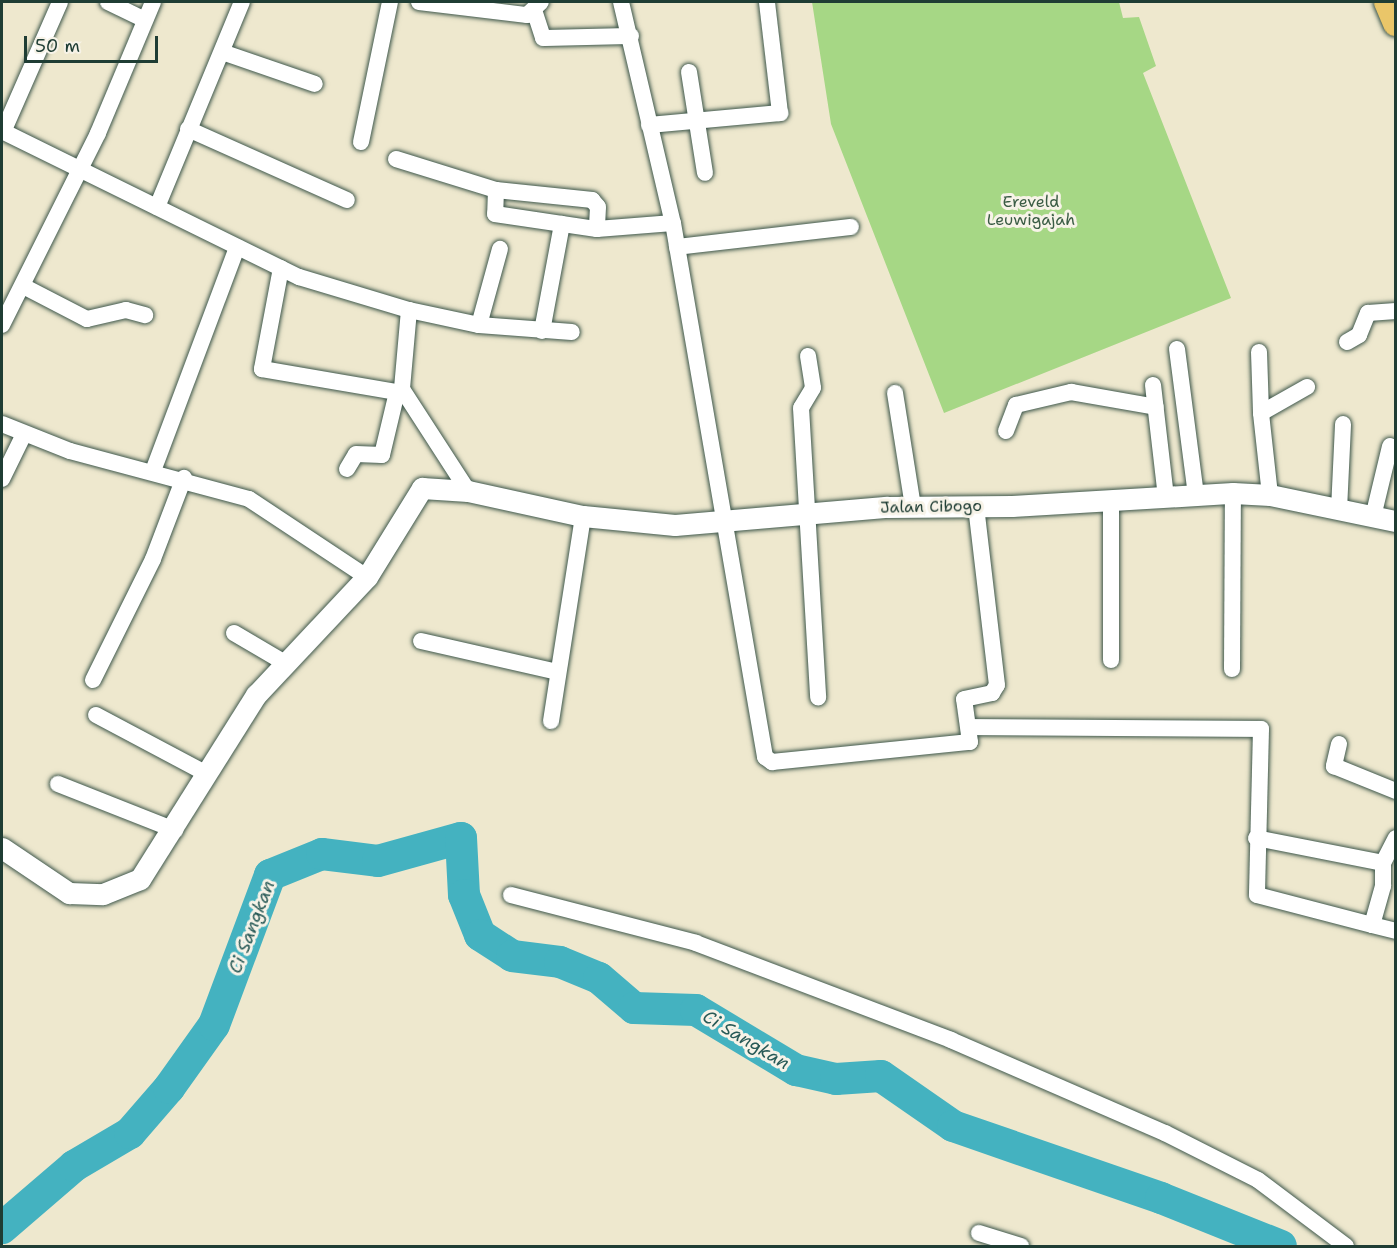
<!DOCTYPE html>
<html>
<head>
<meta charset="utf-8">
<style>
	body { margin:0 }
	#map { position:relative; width:1397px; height:1248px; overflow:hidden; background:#eee8ce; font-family:"Shantell Sans",sans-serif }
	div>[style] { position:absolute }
	.green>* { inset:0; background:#a6d785 }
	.river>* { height:32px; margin:-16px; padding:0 16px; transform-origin:16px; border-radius:16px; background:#44b2c0 }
	.roads { filter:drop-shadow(0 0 2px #3e574b) drop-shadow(0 0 2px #3e574b) }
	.minor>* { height:16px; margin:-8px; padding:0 8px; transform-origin:8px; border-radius:8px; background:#fff }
	.tertiary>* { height:21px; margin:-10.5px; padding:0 10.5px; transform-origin:10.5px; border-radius:10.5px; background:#fff }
	.primary>* { height:26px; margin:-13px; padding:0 13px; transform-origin:13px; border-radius:13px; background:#eac669 }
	span { translate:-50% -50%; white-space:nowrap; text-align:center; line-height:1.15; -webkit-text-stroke:6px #f7f3e8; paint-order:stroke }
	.park-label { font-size:16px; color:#3a5c44 }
	.street-label { font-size:16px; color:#1f3d34 }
	.water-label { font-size:18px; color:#285a57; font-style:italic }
	.frame { position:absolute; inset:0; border:3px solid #1f3d34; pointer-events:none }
	.scale { position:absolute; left:24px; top:36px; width:134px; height:27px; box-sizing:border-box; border:3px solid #1f3d34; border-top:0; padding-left:8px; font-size:18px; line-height:21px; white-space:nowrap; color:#1f3d34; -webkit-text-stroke:4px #f7f3e8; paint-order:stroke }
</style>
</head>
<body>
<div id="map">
	<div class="green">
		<div style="clip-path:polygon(812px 2px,1119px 2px,1123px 18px,1139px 17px,1156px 66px,1143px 73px,1231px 298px,944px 413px,831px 124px)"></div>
	</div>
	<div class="river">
		<div style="left:2px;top:1228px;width:95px;rotate:-40.7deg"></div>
		<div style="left:74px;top:1166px;width:65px;rotate:-30.5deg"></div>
		<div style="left:130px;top:1133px;width:60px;rotate:-49.1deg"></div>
		<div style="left:169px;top:1088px;width:77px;rotate:-54.5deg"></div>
		<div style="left:214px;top:1025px;width:160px;rotate:-69.5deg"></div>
		<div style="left:270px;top:875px;width:56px;rotate:-22deg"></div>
		<div style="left:322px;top:854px;width:56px;rotate:7.1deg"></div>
		<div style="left:378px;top:861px;width:86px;rotate:-15.5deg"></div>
		<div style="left:461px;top:838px;width:57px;rotate:87deg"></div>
		<div style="left:464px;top:895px;width:43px;rotate:68.2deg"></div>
		<div style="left:480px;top:935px;width:38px;rotate:33deg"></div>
		<div style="left:512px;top:956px;width:48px;rotate:7.1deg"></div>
		<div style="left:560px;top:962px;width:42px;rotate:22.3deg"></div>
		<div style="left:599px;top:978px;width:46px;rotate:40.6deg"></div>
		<div style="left:634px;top:1008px;width:62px;rotate:1.8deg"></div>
		<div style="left:696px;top:1010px;width:117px;rotate:31deg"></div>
		<div style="left:796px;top:1070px;width:41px;rotate:12.7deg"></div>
		<div style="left:836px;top:1079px;width:45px;rotate:-3.8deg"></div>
		<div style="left:881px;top:1076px;width:88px;rotate:34.8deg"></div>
		<div style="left:953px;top:1126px;width:220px;rotate:19.1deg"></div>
		<div style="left:1161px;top:1198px;width:129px;rotate:21.8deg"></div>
	</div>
	<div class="roads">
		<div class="minor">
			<div style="left:108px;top:2px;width:41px;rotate:25.9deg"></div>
			<div style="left:419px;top:2px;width:109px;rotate:6.9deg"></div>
			<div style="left:527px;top:15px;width:19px;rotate:-43deg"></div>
			<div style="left:621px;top:2px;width:227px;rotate:76.8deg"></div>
			<div style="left:673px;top:223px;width:542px;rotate:80.22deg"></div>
			<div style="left:765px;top:757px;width:9px;rotate:36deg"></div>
			<div style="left:772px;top:762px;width:199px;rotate:-5.8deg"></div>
			<div style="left:970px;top:742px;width:43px;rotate:-97.9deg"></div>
			<div style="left:964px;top:699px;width:29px;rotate:-12deg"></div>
			<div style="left:992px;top:693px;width:9px;rotate:-58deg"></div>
			<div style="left:997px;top:685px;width:179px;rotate:-96.7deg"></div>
			<div style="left:535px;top:13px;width:26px;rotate:72deg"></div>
			<div style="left:543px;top:38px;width:88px;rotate:-1.3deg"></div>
			<div style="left:222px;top:52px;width:98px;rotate:19deg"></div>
			<div style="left:689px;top:72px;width:102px;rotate:81deg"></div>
			<div style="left:649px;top:125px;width:132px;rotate:-5.2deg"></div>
			<div style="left:780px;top:113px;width:112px;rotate:-96.7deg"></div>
			<div style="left:188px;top:129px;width:174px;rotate:24.1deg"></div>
			<div style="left:2px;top:131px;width:331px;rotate:26.2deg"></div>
			<div style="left:299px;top:277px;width:115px;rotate:16.7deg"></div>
			<div style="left:409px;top:310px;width:79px;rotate:95.1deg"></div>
			<div style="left:402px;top:389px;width:121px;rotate:57.1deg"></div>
			<div style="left:3px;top:132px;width:142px;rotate:-66.3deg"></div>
			<div style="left:361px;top:142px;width:143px;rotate:-78.3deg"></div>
			<div style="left:396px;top:159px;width:105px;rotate:17.2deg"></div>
			<div style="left:496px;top:190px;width:24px;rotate:92deg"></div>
			<div style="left:495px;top:214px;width:103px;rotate:8.4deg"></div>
			<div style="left:597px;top:229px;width:76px;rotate:-4.5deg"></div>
			<div style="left:496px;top:190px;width:97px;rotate:5.9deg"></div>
			<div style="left:592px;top:200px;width:9px;rotate:49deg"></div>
			<div style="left:598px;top:207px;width:22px;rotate:93deg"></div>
			<div style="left:157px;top:207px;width:222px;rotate:-67.5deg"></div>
			<div style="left:677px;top:247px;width:175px;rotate:-6.6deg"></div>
			<div style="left:281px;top:268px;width:103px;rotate:100.7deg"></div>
			<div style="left:262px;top:369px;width:137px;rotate:9.7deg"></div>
			<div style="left:397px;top:392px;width:6px;rotate:-31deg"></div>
			<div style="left:23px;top:286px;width:72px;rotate:27.3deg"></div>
			<div style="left:87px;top:319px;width:40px;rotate:-13deg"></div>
			<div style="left:126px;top:310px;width:20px;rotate:15deg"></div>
			<div style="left:409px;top:310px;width:72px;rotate:12.1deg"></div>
			<div style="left:479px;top:325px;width:93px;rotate:4.3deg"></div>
			<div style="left:2px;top:325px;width:215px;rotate:-63.4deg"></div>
			<div style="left:98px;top:133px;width:142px;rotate:-67.2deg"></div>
			<div style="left:479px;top:325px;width:79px;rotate:-74.6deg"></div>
			<div style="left:542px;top:331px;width:109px;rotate:-79.4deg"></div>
			<div style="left:1347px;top:342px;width:14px;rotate:-30deg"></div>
			<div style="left:1359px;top:335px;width:24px;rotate:-68deg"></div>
			<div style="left:1368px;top:313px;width:28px;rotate:-4deg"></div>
			<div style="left:1177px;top:349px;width:148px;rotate:82.6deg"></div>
			<div style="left:1259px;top:352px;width:61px;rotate:88.1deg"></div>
			<div style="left:808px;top:356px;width:32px;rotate:81deg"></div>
			<div style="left:813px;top:388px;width:23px;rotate:121deg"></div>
			<div style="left:801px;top:408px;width:290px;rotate:86.6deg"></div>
			<div style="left:1153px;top:385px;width:113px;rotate:83.4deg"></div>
			<div style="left:895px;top:393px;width:115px;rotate:81deg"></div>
			<div style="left:2px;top:424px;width:73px;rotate:21.7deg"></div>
			<div style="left:70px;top:451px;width:185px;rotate:15deg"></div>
			<div style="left:249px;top:499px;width:141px;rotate:33.5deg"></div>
			<div style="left:1006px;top:431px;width:28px;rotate:-69deg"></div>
			<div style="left:1016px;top:405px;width:57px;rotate:-13.3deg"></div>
			<div style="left:1071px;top:392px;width:86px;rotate:10deg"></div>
			<div style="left:347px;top:469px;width:17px;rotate:-59deg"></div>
			<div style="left:356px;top:454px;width:26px;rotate:2deg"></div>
			<div style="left:382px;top:455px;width:65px;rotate:-76.6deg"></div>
			<div style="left:153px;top:471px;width:239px;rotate:-69.4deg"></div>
			<div style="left:2px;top:479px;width:50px;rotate:-63.9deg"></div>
			<div style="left:1270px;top:495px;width:82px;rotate:-96.3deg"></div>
			<div style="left:1261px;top:413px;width:53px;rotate:-29.5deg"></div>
			<div style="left:1111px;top:500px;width:160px;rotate:90deg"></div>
			<div style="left:1339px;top:510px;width:86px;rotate:-87.3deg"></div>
			<div style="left:1373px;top:517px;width:73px;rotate:-76.5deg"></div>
			<div style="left:234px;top:633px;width:59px;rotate:30.5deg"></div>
			<div style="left:421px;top:641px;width:140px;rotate:12.8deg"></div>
			<div style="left:1232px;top:669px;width:176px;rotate:-89.7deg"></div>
			<div style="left:93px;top:680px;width:135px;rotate:-63.6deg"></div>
			<div style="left:153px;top:559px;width:87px;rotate:-69.1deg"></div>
			<div style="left:96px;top:715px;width:121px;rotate:28deg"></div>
			<div style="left:551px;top:721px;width:207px;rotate:-81.1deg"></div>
			<div style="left:970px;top:727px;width:291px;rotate:0.4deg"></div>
			<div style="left:1261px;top:729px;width:166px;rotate:91.4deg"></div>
			<div style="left:1257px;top:895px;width:119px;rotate:14.6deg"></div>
			<div style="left:1372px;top:925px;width:41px;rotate:-74.2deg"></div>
			<div style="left:1383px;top:886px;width:23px;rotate:-90deg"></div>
			<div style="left:1339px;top:744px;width:23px;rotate:103deg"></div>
			<div style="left:1334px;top:766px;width:67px;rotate:22deg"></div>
			<div style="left:58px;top:784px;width:126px;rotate:21.5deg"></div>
			<div style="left:1256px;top:838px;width:129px;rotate:11.1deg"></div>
			<div style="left:1383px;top:863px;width:28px;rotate:-63deg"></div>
			<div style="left:511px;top:895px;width:191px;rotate:14.5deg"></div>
			<div style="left:696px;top:943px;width:273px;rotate:20.8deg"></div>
			<div style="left:951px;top:1040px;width:233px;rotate:23.5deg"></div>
			<div style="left:1165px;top:1133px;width:104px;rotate:26.8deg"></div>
			<div style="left:1258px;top:1180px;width:110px;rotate:36.9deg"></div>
			<div style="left:1372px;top:925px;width:25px;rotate:14deg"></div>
			<div style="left:979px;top:1233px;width:44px;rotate:17.2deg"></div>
		</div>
		<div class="tertiary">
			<div style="left:2px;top:848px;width:81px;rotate:33.9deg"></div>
			<div style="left:69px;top:893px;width:34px;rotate:2deg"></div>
			<div style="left:103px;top:894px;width:40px;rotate:-22deg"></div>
			<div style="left:140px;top:879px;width:218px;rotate:-57.8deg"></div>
			<div style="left:256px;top:695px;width:162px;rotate:-46.8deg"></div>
			<div style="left:367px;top:577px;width:105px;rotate:-58.3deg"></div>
			<div style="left:422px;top:488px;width:46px;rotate:3.7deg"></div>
			<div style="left:468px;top:491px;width:118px;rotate:12.3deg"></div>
			<div style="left:583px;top:516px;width:92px;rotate:5.6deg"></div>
			<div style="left:675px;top:525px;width:213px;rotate:-4.9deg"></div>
			<div style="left:887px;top:507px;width:125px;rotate:-0.5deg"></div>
			<div style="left:1012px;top:506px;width:221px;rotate:-3.4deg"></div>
			<div style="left:1233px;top:493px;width:37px;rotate:3deg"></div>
			<div style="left:1270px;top:495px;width:129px;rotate:11.7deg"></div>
		</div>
		<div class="primary">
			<div style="left:1387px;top:2px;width:23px;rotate:67deg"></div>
		</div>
	</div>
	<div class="park-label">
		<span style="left:1031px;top:211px">Ereveld<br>Leuwigajah</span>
	</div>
	<div class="street-label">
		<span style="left:931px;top:507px;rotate:-1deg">Jalan Cibogo</span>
	</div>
	<div class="water-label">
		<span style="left:252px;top:927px;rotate:-69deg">Ci Sangkan</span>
		<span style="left:746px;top:1040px;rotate:31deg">Ci Sangkan</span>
	</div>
	<div class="frame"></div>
	<div class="scale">50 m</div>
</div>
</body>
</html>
